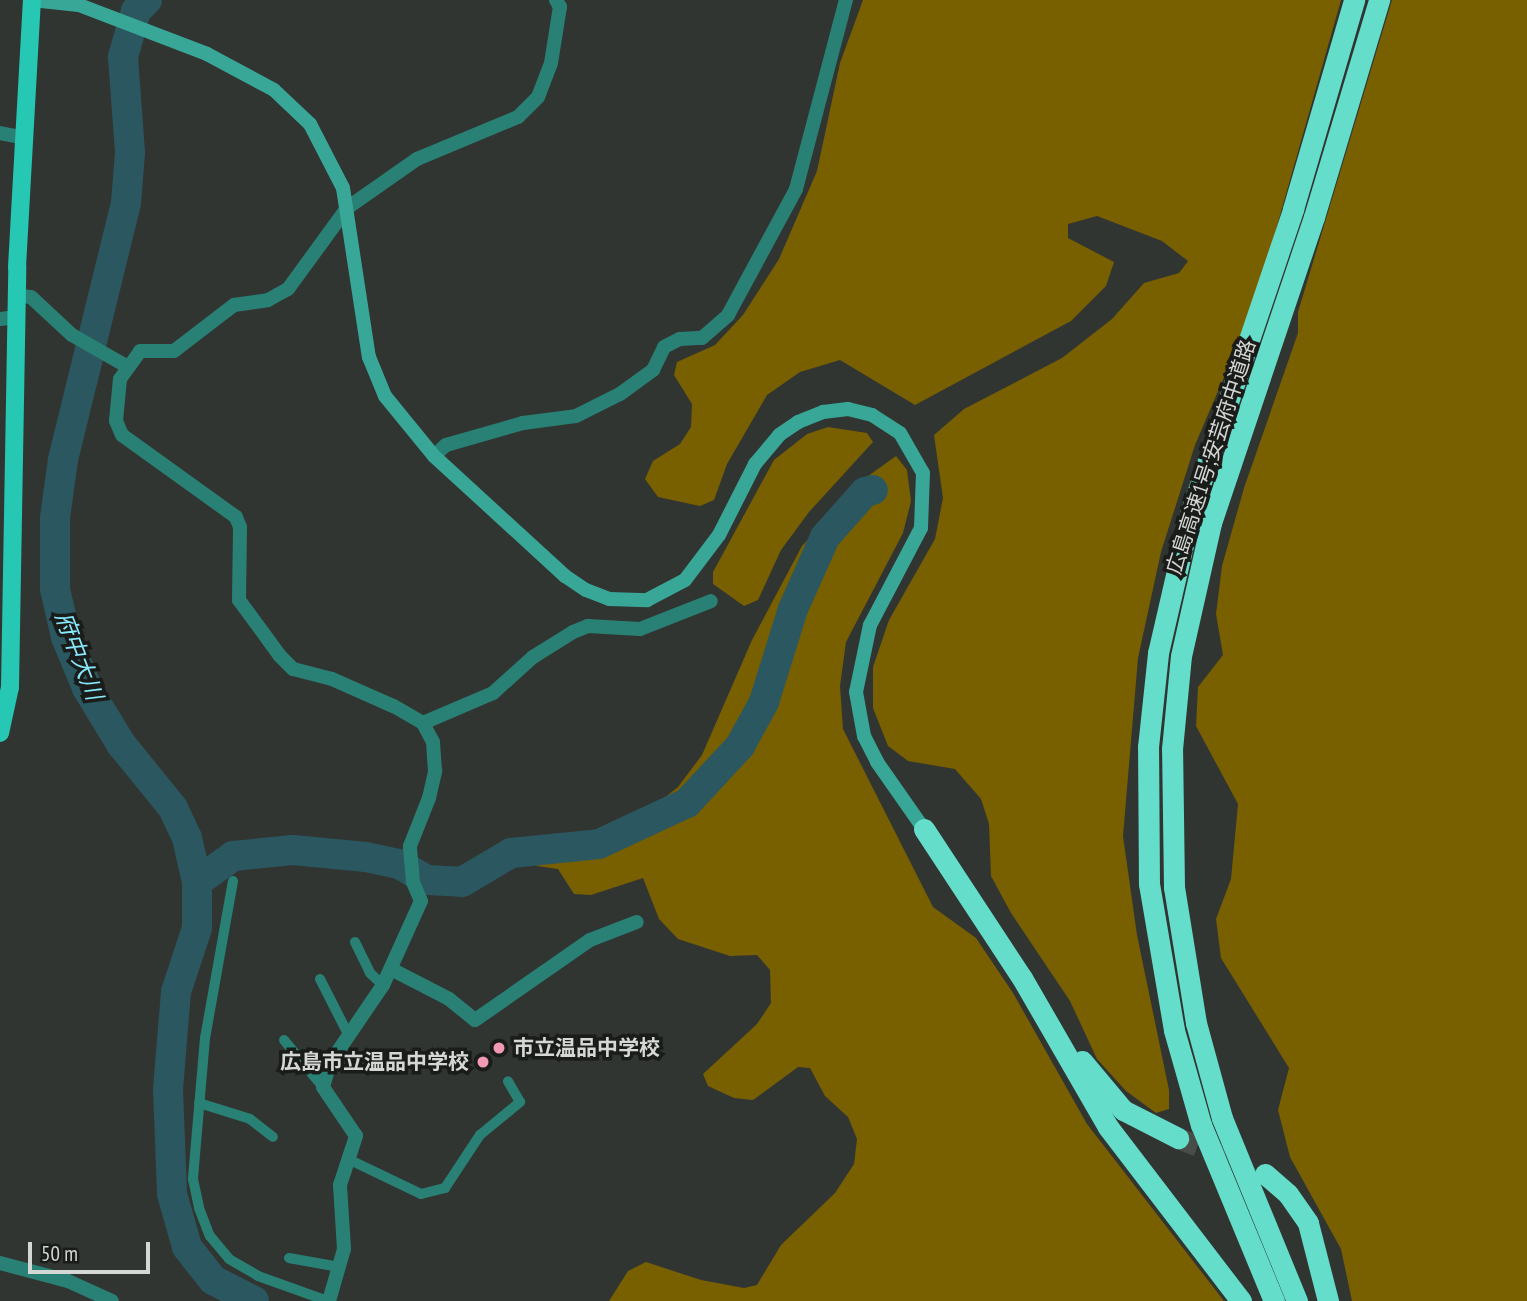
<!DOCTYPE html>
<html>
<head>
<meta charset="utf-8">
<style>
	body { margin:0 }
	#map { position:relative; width:1527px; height:1301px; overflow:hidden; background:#313531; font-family:"PT Sans Narrow","Noto Sans JP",sans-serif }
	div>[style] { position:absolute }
	.forest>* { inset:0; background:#785f00 }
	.river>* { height:30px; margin:-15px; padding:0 15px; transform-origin:15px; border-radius:15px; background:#2b5760 }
	.highway-tunnel>* { height:21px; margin-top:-10.5px; transform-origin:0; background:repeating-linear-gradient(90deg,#494d49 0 21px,transparent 0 31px) }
	.lane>* { height:10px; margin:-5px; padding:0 5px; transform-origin:5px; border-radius:5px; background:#298175 }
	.street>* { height:14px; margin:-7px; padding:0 7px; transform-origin:7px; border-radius:7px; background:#298175 }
	.secondary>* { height:14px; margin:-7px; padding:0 7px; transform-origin:7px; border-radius:7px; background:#38a798 }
	.primary>* { height:18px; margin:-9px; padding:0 9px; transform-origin:9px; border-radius:9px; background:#26c7b3 }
	.highway>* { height:21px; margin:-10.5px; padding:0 10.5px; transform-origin:10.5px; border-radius:10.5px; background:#64ddca }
	.dots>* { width:19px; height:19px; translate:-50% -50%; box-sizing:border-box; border:4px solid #1a1c1a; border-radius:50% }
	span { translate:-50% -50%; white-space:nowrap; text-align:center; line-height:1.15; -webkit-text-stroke:7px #1a1c1a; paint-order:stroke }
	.street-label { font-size:21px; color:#d4d7d4 }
	.poi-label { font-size:21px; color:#d4d7d4; font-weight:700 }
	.left { translate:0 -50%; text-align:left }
	.right { translate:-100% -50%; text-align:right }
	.water-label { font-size:23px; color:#88e8fb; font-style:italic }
	.scale { position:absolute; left:28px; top:1242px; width:122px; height:32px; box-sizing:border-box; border:4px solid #d4d7d4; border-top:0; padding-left:9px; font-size:21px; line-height:24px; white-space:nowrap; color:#d4d7d4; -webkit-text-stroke:5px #1a1c1a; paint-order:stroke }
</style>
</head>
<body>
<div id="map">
	<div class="forest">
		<div style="clip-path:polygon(863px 0,1341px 0,1254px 307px,1195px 445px,1161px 552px,1138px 658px,1123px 836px,1137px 935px,1169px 1090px,1169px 1109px,1156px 1113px,1126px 1091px,1097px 1059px,1070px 1001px,1011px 913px,991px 876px,989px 824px,981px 799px,955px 769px,908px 761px,888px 746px,873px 708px,873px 667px,889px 620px,935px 539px,943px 498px,934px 435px,964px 409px,1062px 358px,1112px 319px,1144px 283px,1179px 273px,1188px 261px,1162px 241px,1097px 216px,1068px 224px,1068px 238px,1114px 262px,1106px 286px,1071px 321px,915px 405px,840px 360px,800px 372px,767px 395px,727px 464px,714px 500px,700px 506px,658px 497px,645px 479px,653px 461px,680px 444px,691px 427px,692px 404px,674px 375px,677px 362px,715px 345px,743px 315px,779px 259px,817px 171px,840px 63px)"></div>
		<div style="clip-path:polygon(1392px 0,1527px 0,1527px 1301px,1352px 1301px,1341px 1249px,1290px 1157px,1278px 1110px,1289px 1068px,1221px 958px,1216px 919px,1231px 879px,1238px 804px,1196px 726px,1198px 687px,1223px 655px,1216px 614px,1222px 566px,1244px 488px,1298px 333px,1298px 312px)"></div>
		<div style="clip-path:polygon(828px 427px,867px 433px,873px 442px,809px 512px,781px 550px,758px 600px,744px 606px,713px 584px,713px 572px,774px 460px,807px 434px)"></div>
		<div style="clip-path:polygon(896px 456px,907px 470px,911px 501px,903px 533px,846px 642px,840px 686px,843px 729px,933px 907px,976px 938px,1013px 993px,1087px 1124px,1224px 1301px,609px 1301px,628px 1271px,646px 1262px,701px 1280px,744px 1288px,757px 1285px,781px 1245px,835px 1193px,854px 1164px,857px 1139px,848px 1117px,825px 1096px,810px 1068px,798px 1067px,753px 1100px,734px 1098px,708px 1086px,703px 1074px,757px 1024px,771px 1003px,770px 970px,757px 955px,730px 956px,678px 939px,659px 919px,643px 878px,591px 895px,574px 894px,558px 869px,537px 866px,535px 853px,561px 841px,597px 838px,650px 809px,678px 787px,702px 755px,752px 640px,802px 546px,864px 479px)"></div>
	</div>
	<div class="river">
		<div style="left:147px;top:0;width:16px;rotate:135deg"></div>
		<div style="left:136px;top:11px;width:48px;rotate:105.8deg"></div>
		<div style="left:123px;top:57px;width:96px;rotate:85.8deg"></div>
		<div style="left:130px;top:153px;width:50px;rotate:94.6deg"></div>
		<div style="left:126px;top:203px;width:265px;rotate:103.8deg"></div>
		<div style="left:63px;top:460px;width:59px;rotate:97.9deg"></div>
		<div style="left:55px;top:518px;width:71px;rotate:90deg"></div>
		<div style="left:55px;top:589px;width:49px;rotate:77.1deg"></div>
		<div style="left:66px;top:637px;width:55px;rotate:67.6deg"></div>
		<div style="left:87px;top:688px;width:66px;rotate:58.7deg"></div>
		<div style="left:121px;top:744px;width:82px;rotate:50.9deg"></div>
		<div style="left:173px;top:808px;width:33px;rotate:65deg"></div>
		<div style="left:187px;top:838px;width:45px;rotate:77.2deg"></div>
		<div style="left:197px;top:882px;width:46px;rotate:90deg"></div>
		<div style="left:197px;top:928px;width:67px;rotate:108.2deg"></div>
		<div style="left:176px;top:992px;width:97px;rotate:94.7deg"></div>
		<div style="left:168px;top:1089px;width:105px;rotate:87.8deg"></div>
		<div style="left:172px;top:1194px;width:55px;rotate:74.2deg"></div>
		<div style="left:187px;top:1247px;width:42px;rotate:51.8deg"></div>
		<div style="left:213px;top:1280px;width:46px;rotate:27.1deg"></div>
		<div style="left:197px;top:882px;width:44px;rotate:-35.8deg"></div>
		<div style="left:233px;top:856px;width:60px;rotate:-5.7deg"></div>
		<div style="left:293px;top:850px;width:73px;rotate:5.5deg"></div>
		<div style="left:366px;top:857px;width:34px;rotate:12deg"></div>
		<div style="left:399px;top:864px;width:32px;rotate:30deg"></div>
		<div style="left:427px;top:880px;width:35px;rotate:3deg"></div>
		<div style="left:462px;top:882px;width:57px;rotate:-30.6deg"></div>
		<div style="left:511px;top:853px;width:88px;rotate:-5.8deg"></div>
		<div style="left:599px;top:844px;width:97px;rotate:-25deg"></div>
		<div style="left:687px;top:803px;width:78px;rotate:-47.1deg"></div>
		<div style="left:740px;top:746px;width:50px;rotate:-61.4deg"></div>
		<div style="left:764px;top:702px;width:97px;rotate:-72.7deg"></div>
		<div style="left:793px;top:609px;width:79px;rotate:-66deg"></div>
		<div style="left:825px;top:537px;width:60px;rotate:-48.4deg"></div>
		<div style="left:865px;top:492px;width:8px;rotate:-14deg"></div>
	</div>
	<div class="highway-tunnel">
		<div style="left:1178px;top:1138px;width:50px;rotate:21deg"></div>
	</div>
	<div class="lane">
		<div style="left:233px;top:881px;width:159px;rotate:100.1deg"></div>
		<div style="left:205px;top:1038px;width:142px;rotate:94.9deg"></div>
		<div style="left:193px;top:1179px;width:30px;rotate:78deg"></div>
		<div style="left:199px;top:1208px;width:30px;rotate:69deg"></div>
		<div style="left:210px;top:1236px;width:30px;rotate:50deg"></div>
		<div style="left:229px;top:1259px;width:34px;rotate:30deg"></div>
		<div style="left:258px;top:1276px;width:74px;rotate:19.7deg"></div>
		<div style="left:355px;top:942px;width:34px;rotate:64deg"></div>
		<div style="left:370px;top:973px;width:18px;rotate:43deg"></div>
		<div style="left:320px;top:979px;width:62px;rotate:63deg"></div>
		<div style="left:284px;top:1040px;width:61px;rotate:50.3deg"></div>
		<div style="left:199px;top:1103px;width:53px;rotate:17.4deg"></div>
		<div style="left:250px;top:1119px;width:29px;rotate:38deg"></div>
		<div style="left:348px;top:1159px;width:81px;rotate:25.6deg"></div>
		<div style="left:421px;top:1194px;width:25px;rotate:-14deg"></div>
		<div style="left:445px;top:1188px;width:64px;rotate:-56.6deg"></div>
		<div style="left:480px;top:1135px;width:52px;rotate:-39.5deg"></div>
		<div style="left:520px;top:1102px;width:24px;rotate:-120deg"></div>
		<div style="left:289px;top:1258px;width:51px;rotate:10.2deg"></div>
	</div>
	<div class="street">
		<div style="left:0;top:133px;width:26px;rotate:11deg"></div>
		<div style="left:16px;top:295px;width:15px;rotate:8deg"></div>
		<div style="left:31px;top:297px;width:56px;rotate:42.8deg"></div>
		<div style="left:72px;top:335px;width:64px;rotate:29.7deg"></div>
		<div style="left:0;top:319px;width:16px;rotate:-7deg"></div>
		<div style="left:434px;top:456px;width:16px;rotate:-43deg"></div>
		<div style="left:446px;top:445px;width:80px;rotate:-15.9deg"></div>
		<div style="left:523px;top:423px;width:53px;rotate:-7.5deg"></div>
		<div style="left:576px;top:416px;width:49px;rotate:-26.6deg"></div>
		<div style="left:620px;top:394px;width:41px;rotate:-36deg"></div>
		<div style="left:653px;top:370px;width:25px;rotate:-64deg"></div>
		<div style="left:664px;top:347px;width:18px;rotate:-27deg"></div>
		<div style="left:680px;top:339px;width:22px;rotate:-3deg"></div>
		<div style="left:702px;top:338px;width:35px;rotate:-41deg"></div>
		<div style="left:728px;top:315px;width:143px;rotate:-61.6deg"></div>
		<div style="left:796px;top:189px;width:196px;rotate:-75.2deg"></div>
		<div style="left:423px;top:723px;width:76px;rotate:-23.2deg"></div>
		<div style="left:493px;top:693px;width:54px;rotate:-42deg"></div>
		<div style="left:533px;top:657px;width:47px;rotate:-32deg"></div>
		<div style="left:573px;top:632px;width:16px;rotate:-22deg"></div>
		<div style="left:588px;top:626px;width:52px;rotate:3.3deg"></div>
		<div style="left:640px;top:629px;width:76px;rotate:-21.5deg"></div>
		<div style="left:391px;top:969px;width:65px;rotate:27.3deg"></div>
		<div style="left:449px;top:999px;width:33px;rotate:39deg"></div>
		<div style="left:475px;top:1020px;width:140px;rotate:-34.8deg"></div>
		<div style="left:590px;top:940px;width:50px;rotate:-21deg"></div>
		<div style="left:0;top:1263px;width:70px;rotate:14.8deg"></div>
		<div style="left:68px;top:1281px;width:48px;rotate:24.4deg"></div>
		<div style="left:329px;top:1301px;width:54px;rotate:-73.9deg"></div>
		<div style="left:344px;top:1249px;width:64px;rotate:-93.6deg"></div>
		<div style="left:340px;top:1185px;width:52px;rotate:-71.9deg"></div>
		<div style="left:356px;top:1136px;width:59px;rotate:-124deg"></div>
		<div style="left:323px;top:1087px;width:25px;rotate:-74deg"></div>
		<div style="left:330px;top:1063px;width:94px;rotate:-55.8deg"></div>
		<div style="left:383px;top:985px;width:92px;rotate:-65.7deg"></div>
		<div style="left:421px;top:901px;width:21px;rotate:-113deg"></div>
		<div style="left:413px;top:882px;width:36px;rotate:-95deg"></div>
		<div style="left:410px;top:846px;width:52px;rotate:-68.4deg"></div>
		<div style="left:429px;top:798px;width:28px;rotate:-77deg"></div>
		<div style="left:435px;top:771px;width:29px;rotate:-94deg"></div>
		<div style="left:433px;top:742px;width:21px;rotate:-118deg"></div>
		<div style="left:423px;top:723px;width:34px;rotate:-150deg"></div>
		<div style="left:393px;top:706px;width:67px;rotate:-156.1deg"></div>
		<div style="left:332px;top:679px;width:40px;rotate:-165.6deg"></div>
		<div style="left:293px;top:669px;width:18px;rotate:-135deg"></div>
		<div style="left:280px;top:656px;width:69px;rotate:-126.2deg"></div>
		<div style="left:239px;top:600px;width:73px;rotate:-89.2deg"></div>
		<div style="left:240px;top:527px;width:11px;rotate:-112deg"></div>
		<div style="left:236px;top:517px;width:140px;rotate:-144.3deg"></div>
		<div style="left:122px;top:435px;width:15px;rotate:-113deg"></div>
		<div style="left:116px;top:421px;width:42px;rotate:-84.6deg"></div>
		<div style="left:120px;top:379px;width:34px;rotate:-54deg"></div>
		<div style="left:140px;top:351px;width:34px"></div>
		<div style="left:174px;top:351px;width:76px;rotate:-37.5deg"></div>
		<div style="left:234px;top:305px;width:34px;rotate:-8deg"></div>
		<div style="left:268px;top:300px;width:23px;rotate:-29deg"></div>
		<div style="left:288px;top:289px;width:100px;rotate:-53.9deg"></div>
		<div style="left:347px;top:208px;width:85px;rotate:-35deg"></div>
		<div style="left:417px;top:159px;width:109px;rotate:-22.6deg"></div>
		<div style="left:518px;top:117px;width:28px;rotate:-45deg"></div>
		<div style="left:538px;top:97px;width:36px;rotate:-69deg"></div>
		<div style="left:551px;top:63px;width:57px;rotate:-80.9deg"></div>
		<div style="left:560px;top:7px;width:8px;rotate:-120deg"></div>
	</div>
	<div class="secondary">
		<div style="left:32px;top:0;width:47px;rotate:6.1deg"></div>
		<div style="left:79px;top:5px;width:137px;rotate:20.9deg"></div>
		<div style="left:207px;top:54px;width:76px;rotate:28.2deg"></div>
		<div style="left:274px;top:90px;width:50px;rotate:43.4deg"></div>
		<div style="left:310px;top:124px;width:72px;rotate:62.7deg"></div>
		<div style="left:343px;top:188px;width:171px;rotate:81.3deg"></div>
		<div style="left:369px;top:357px;width:42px;rotate:67.7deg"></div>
		<div style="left:385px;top:396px;width:77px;rotate:50.8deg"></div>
		<div style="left:434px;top:456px;width:178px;rotate:42.5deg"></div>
		<div style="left:565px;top:576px;width:25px;rotate:34deg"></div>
		<div style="left:586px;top:590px;width:25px;rotate:21deg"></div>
		<div style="left:609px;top:599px;width:38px;rotate:2deg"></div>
		<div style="left:647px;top:600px;width:43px;rotate:-27.8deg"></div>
		<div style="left:685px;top:580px;width:56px;rotate:-52.9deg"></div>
		<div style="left:719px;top:535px;width:80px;rotate:-63.1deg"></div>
		<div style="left:755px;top:464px;width:38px;rotate:-50deg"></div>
		<div style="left:779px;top:435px;width:23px;rotate:-34deg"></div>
		<div style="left:798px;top:422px;width:27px;rotate:-22deg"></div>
		<div style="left:823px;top:412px;width:25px;rotate:-7deg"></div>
		<div style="left:848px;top:409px;width:25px;rotate:14deg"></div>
		<div style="left:872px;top:415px;width:33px;rotate:33deg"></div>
		<div style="left:900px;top:433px;width:46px;rotate:60.1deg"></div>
		<div style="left:923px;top:473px;width:55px;rotate:92.1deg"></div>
		<div style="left:921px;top:528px;width:110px;rotate:117.7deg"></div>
		<div style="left:870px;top:625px;width:68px;rotate:101.8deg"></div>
		<div style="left:856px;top:692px;width:45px;rotate:79.7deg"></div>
		<div style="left:864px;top:736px;width:29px;rotate:63deg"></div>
		<div style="left:877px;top:762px;width:82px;rotate:55deg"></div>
	</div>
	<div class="primary">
		<div style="left:0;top:733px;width:47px;rotate:-77.7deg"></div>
		<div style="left:10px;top:687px;width:420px;rotate:-89deg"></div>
		<div style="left:17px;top:267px;width:267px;rotate:-86.8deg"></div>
	</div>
	<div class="highway">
		<div style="left:924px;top:829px;width:178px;rotate:56.7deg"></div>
		<div style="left:1022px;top:978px;width:172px;rotate:60deg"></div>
		<div style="left:1108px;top:1127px;width:219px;rotate:52.6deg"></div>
		<div style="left:1082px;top:1061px;width:64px;rotate:50.1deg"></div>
		<div style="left:1123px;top:1110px;width:62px;rotate:27deg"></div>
		<div style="left:1265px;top:1174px;width:30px;rotate:41deg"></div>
		<div style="left:1288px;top:1194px;width:35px;rotate:55deg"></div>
		<div style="left:1308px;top:1223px;width:81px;rotate:75.6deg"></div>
		<div style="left:1274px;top:1301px;width:191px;rotate:-112.5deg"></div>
		<div style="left:1201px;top:1125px;width:99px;rotate:-105.9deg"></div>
		<div style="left:1174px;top:1030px;width:148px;rotate:-99.7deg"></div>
		<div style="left:1149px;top:884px;width:137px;rotate:-90.4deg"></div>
		<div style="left:1148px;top:747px;width:95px;rotate:-83.9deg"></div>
		<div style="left:1158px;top:653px;width:143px;rotate:-77deg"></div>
		<div style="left:1190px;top:514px;width:322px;rotate:-71.3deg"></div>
		<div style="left:1293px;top:209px;width:218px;rotate:-73.7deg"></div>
		<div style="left:1297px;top:1301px;width:198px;rotate:-112.3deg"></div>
		<div style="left:1222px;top:1118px;width:98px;rotate:-105.3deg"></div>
		<div style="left:1196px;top:1023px;width:138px;rotate:-99.2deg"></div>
		<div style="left:1174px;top:887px;width:138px;rotate:-90.8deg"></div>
		<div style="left:1172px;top:749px;width:93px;rotate:-84.5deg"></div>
		<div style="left:1181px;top:656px;width:136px;rotate:-77.3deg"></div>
		<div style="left:1211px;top:523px;width:323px;rotate:-71.4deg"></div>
		<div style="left:1314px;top:217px;width:227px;rotate:-73.3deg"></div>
	</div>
	<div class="dots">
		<div style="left:499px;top:1048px;background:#f19ab3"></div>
		<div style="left:483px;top:1062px;background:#f19ab3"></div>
	</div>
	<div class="street-label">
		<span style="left:1211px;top:457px;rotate:-72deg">広島高速1号;安芸府中道路</span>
	</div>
	<div class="poi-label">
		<span class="left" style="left:513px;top:1048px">市立温品中学校</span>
		<span class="right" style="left:469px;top:1062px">広島市立温品中学校</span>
	</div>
	<div class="water-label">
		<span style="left:79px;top:656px;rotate:69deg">府中大川</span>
	</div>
	<div class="scale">50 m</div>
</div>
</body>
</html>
